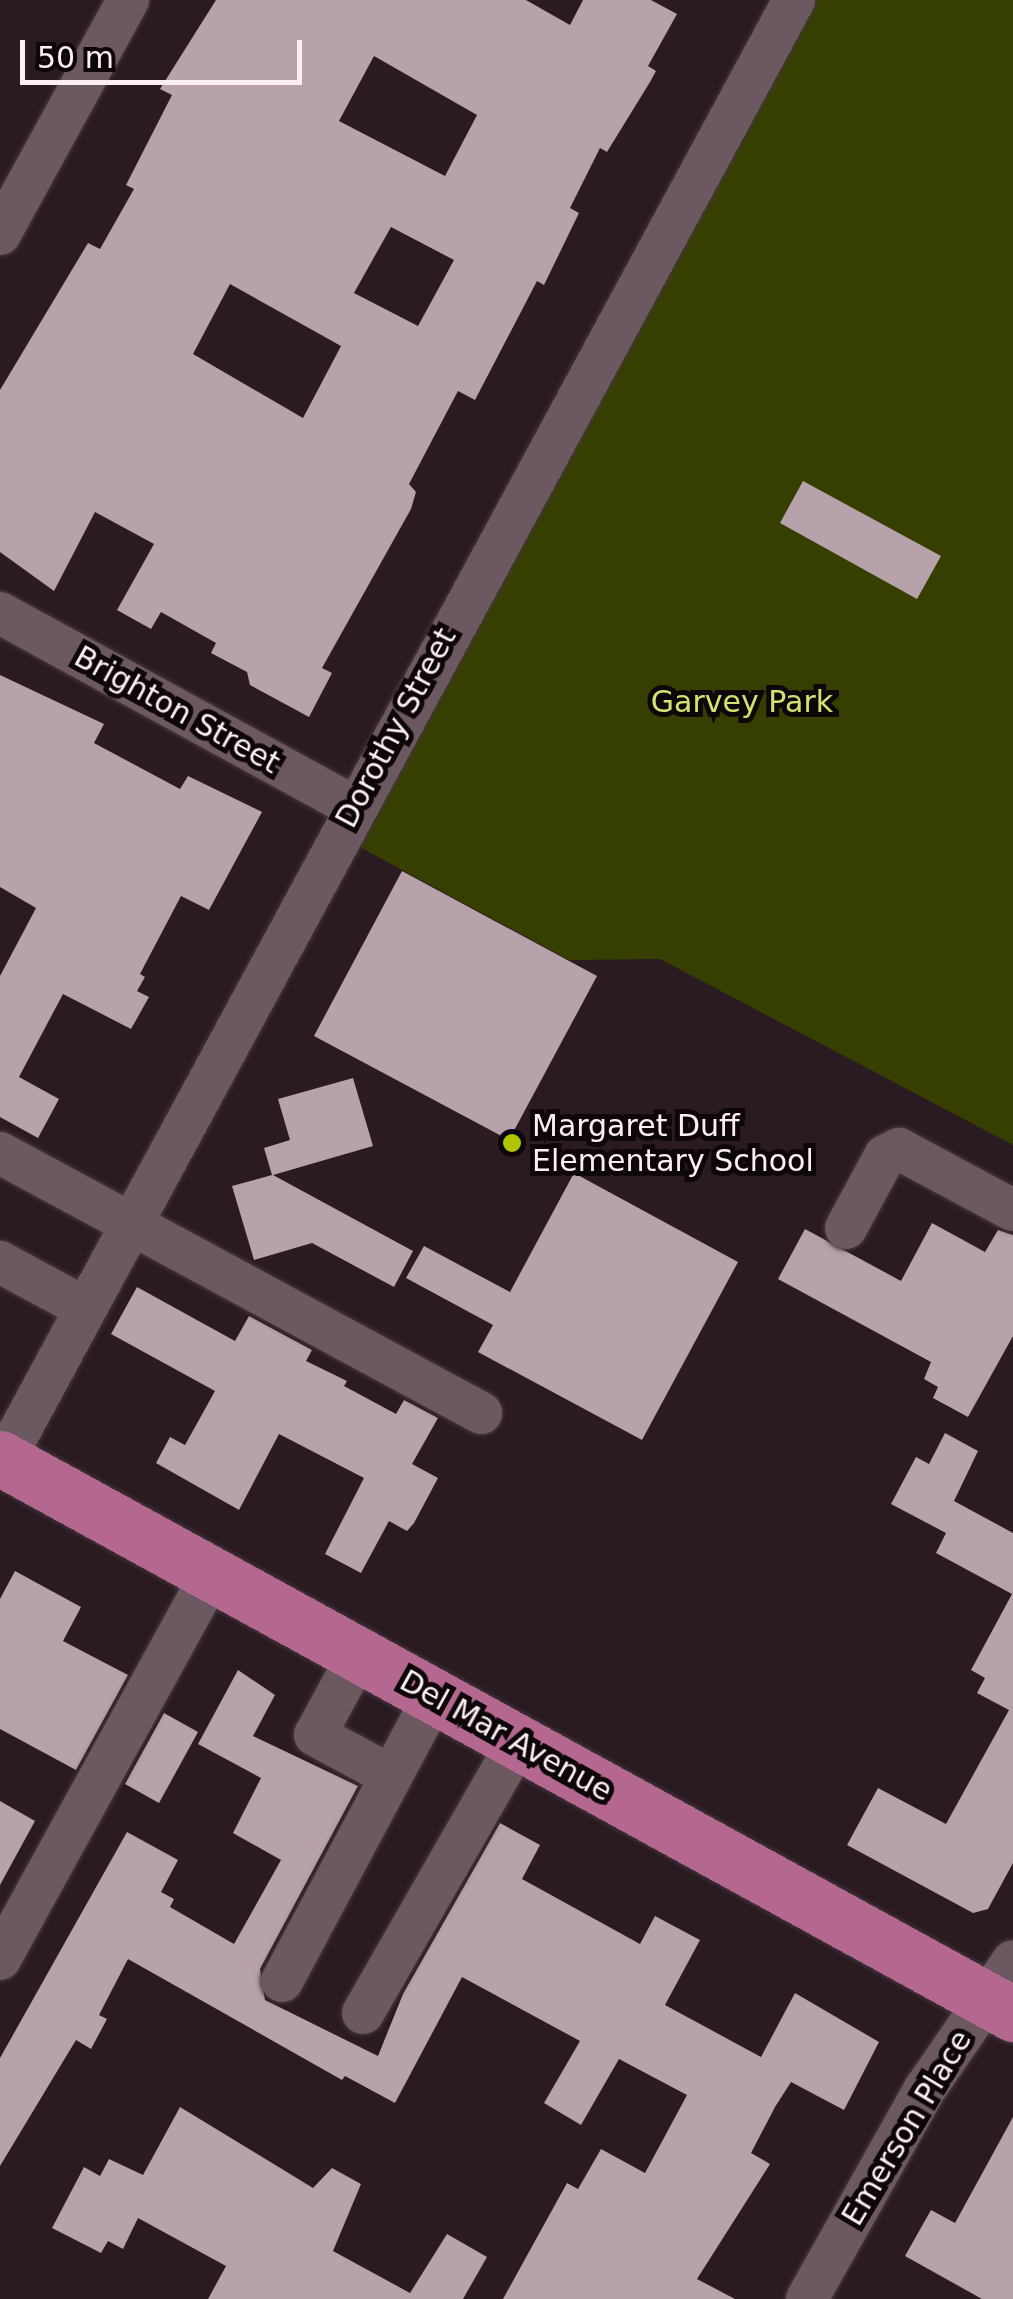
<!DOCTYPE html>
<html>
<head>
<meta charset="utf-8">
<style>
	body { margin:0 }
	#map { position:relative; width:1013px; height:2299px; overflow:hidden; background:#2a1a21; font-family:"DejaVu Sans",sans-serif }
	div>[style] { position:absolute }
	.green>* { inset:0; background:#373f00 }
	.building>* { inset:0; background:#b7a1aa }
	.roads { filter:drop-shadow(0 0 2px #45383e) drop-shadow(0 0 2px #45383e) }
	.minor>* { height:42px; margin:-21px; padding:0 21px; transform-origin:21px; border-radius:21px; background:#6b5860 }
	.major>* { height:55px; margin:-27.5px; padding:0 27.5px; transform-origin:27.5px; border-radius:27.5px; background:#b5688f }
	.dots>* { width:28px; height:28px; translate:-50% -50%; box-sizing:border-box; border:5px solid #0e070a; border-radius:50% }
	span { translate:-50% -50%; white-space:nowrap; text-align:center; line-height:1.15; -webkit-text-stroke:10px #0e070a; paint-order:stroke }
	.park-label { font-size:30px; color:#d0e371 }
	.street-label { font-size:30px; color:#fbeff4 }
	.poi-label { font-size:30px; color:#fbeff4 }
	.left { translate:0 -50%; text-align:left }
	.scale { position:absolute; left:20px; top:40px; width:282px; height:45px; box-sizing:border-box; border:5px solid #fbeff4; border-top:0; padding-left:12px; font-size:30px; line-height:35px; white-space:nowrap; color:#fbeff4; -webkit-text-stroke:8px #0e070a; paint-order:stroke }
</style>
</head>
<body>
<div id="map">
	<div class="green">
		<div style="clip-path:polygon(817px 0,1013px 0,1013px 1145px,660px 959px,569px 960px,356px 845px)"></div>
	</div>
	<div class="building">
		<div style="clip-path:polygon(evenodd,216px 0,526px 0,570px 25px,583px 0,651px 0,677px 14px,648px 66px,656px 71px,650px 82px,607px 152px,600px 148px,570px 208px,579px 213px,544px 285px,537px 281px,475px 400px,458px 391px,409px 484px,416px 492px,411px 509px,322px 668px,332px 673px,309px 717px,250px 685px,247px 672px,211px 653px,216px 643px,161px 612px,151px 629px,117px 610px,154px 544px,95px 512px,54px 591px,0 552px,0 390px,88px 243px,100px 249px,134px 189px,126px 185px,172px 95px,160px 89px,216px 0,374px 56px,477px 115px,445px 176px,339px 121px,374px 56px,216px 0,391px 227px,454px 260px,418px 326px,354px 293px,391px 227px,216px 0,230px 284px,341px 346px,303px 418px,193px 354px,230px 284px)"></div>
		<div style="clip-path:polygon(803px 481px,941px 556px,917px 599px,780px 523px)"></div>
		<div style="clip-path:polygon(0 675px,104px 724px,94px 743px,180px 789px,188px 776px,262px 812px,209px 910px,181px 896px,140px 974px,145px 977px,137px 991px,149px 997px,131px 1029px,63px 994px,19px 1077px,59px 1099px,38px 1138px,0 1117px,0 976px,36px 908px,0 887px)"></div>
		<div style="clip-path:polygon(402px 871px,597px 976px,509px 1140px,314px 1036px)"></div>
		<div style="clip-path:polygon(353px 1078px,373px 1146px,273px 1175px,413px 1251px,394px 1287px,312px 1243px,254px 1260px,232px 1186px,272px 1175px,264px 1148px,290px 1140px,278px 1099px)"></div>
		<div style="clip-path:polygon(574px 1173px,738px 1262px,642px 1440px,478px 1352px,493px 1325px,406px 1278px,424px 1246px,510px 1292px)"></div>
		<div style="clip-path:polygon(932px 1223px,985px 1252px,998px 1230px,1013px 1235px,1013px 1336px,968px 1417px,933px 1398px,938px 1387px,924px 1379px,931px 1362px,778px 1279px,805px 1229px,901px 1281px)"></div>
		<div style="clip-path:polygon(137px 1287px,235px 1341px,249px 1316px,312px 1350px,306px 1361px,347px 1381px,344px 1386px,396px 1414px,404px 1400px,438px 1418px,412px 1464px,438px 1478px,414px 1523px,407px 1531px,389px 1521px,361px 1573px,325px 1554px,364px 1478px,279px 1434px,239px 1510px,156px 1463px,170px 1437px,185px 1445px,215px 1391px,111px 1334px)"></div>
		<div style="clip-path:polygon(945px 1433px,978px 1451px,954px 1501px,1013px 1533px,1013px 1863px,988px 1909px,973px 1913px,847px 1845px,878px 1788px,946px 1824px,1009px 1710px,977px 1693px,985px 1678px,971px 1670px,1012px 1594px,936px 1553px,946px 1533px,891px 1504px,916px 1457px,929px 1464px)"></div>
		<div style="clip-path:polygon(15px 1571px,81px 1607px,63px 1641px,128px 1675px,76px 1770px,0 1729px,0 1599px)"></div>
		<div style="clip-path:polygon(238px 1670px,275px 1695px,253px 1736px,358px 1786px,260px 1969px,265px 2000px,378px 2056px,403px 1994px,500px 1823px,540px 1845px,522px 1879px,640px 1944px,655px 1916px,700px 1940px,665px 2005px,761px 2057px,795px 1993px,879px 2042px,844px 2110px,791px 2082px,775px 2107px,751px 2153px,770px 2164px,697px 2279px,735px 2299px,503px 2299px,567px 2183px,578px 2189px,601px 2149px,645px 2173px,687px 2095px,619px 2059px,581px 2125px,544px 2103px,580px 2041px,462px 1977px,395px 2103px,345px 2076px,342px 2080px,128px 1959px,99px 2015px,107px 2019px,91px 2049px,76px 2040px,0 2166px,0 2058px,127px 1832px,178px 1860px,161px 1892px,174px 1899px,170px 1907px,234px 1944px,281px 1860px,233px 1833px,261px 1778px,198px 1744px)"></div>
		<div style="clip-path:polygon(164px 1713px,198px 1732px,159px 1803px,125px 1784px)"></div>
		<div style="clip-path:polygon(0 1801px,35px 1821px,0 1885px)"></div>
		<div style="clip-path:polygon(180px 2107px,313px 2188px,332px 2168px,361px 2184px,333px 2251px,410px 2293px,447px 2234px,487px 2257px,463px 2299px,208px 2299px,226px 2266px,138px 2218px,123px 2249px,108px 2241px,101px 2253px,52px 2228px,84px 2167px,100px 2176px,109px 2159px,143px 2175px)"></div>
		<div style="clip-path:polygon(1013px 2117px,1013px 2299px,982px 2299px,905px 2256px,931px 2210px,955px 2223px)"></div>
	</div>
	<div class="roads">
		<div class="minor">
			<div style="left:0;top:234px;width:267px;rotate:-61.3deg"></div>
			<div style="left:0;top:613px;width:402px;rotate:28.7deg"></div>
			<div style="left:0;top:1153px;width:547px;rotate:28.39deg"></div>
			<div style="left:846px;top:1228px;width:82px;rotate:-61.6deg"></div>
			<div style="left:885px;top:1156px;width:16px;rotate:-27deg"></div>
			<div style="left:899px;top:1149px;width:129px;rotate:28.2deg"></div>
			<div style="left:0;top:1262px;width:97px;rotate:28.4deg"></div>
			<div style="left:4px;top:1460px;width:1660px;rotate:-61.58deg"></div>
			<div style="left:359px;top:1654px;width:92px;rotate:118.5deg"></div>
			<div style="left:315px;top:1735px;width:86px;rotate:28.3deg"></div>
			<div style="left:0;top:1959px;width:440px;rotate:-61.2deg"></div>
			<div style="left:282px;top:1981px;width:323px;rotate:-61.9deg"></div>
			<div style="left:363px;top:2013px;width:312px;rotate:-60.2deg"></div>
			<div style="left:807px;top:2299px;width:241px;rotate:-60.7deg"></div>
			<div style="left:925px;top:2089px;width:155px;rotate:-55.5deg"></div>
		</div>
		<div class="major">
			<div style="left:0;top:1458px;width:1156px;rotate:28.76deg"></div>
		</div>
	</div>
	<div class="dots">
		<div style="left:512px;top:1143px;background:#b0c502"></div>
	</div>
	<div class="park-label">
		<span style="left:742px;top:702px">Garvey Park</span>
	</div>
	<div class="street-label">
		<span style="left:177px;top:710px;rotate:29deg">Brighton Street</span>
		<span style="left:396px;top:728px;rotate:-62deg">Dorothy Street</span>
		<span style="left:506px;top:1736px;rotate:29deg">Del Mar Avenue</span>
		<span style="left:907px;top:2128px;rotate:-59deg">Emerson Place</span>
	</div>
	<div class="poi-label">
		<span class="left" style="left:532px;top:1143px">Margaret Duff<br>Elementary School</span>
	</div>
	<div class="scale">50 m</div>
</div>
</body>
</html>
